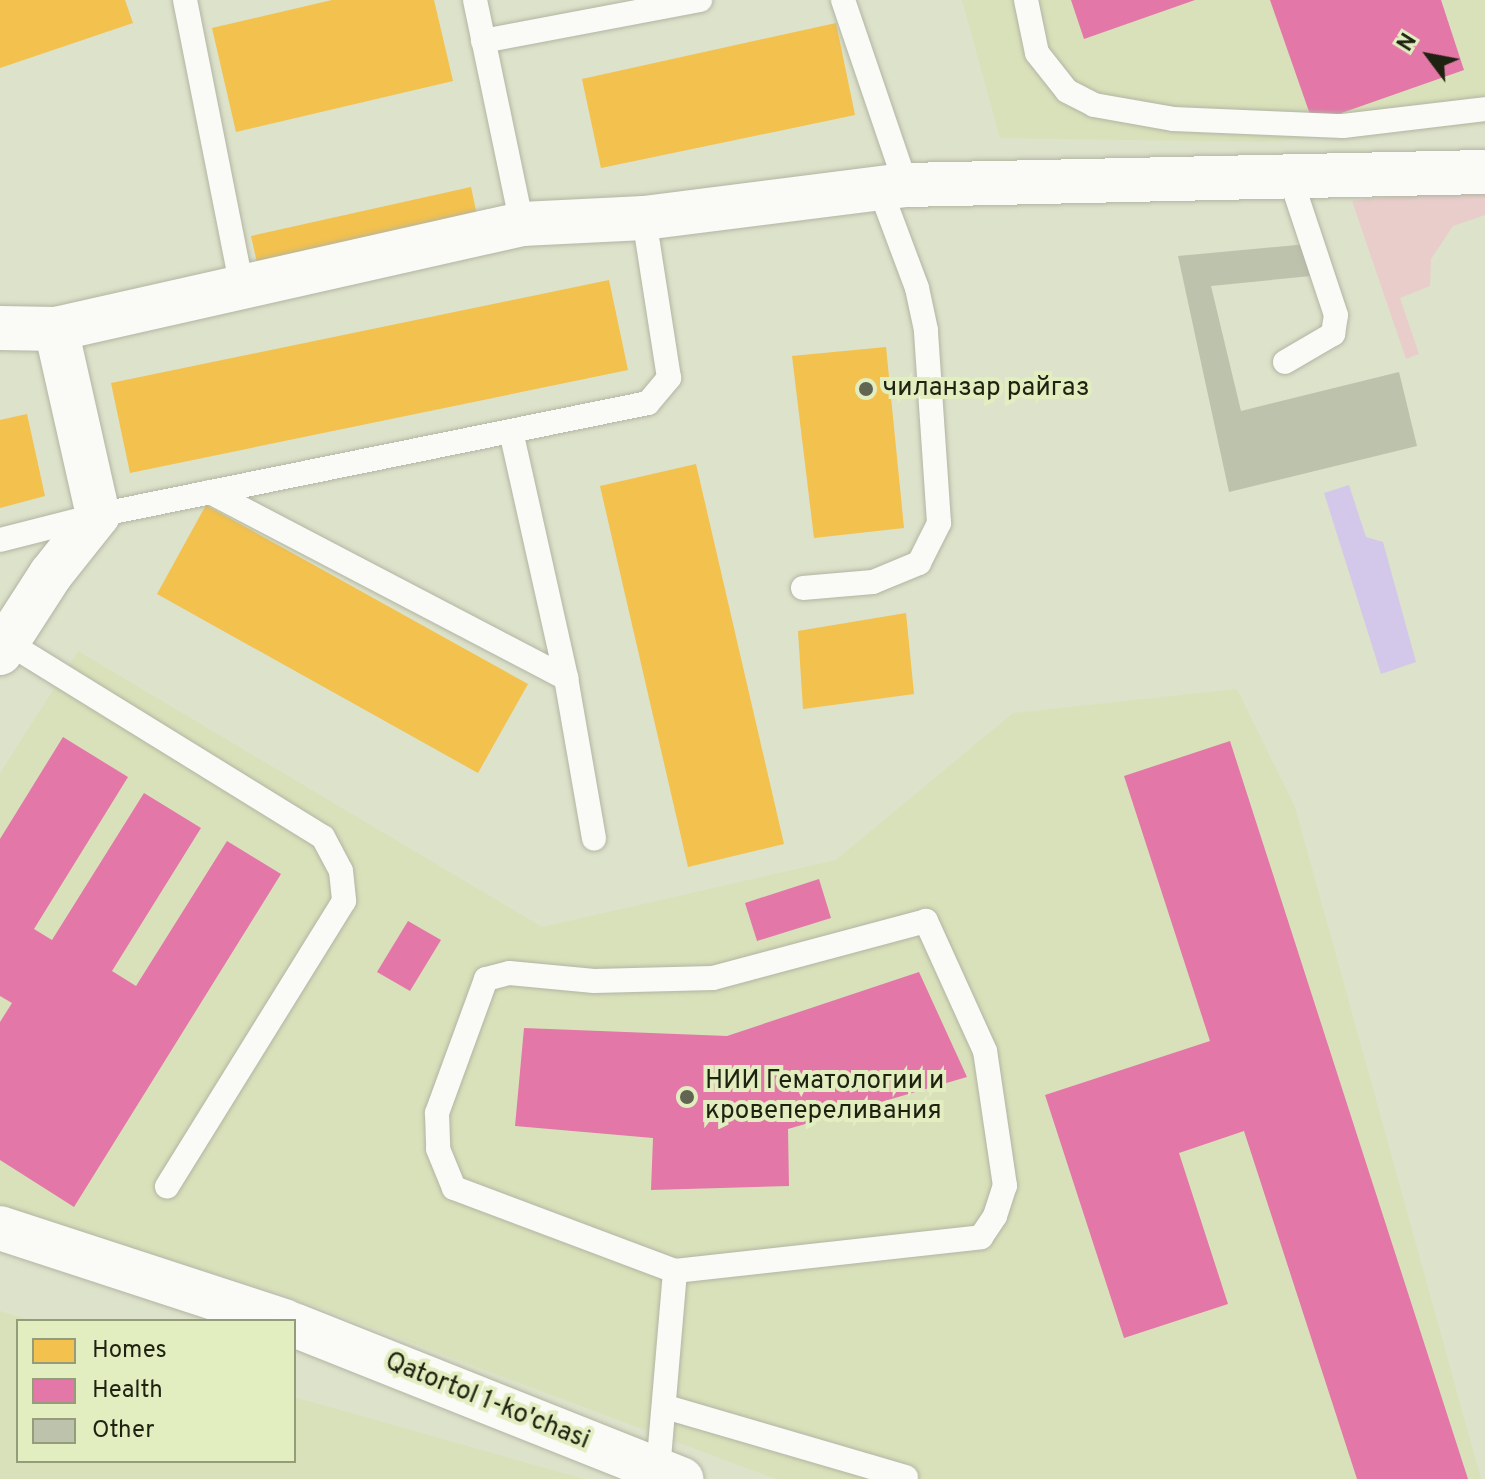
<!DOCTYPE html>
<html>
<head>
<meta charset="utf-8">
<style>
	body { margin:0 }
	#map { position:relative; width:1485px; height:1479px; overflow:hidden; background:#dde2ca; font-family:Overpass,sans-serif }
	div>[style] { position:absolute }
	.built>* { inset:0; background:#d9e1ba }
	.green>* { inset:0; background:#e9cdcb }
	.water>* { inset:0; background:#d3c8ea }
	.homes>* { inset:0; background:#f2c14e }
	.health>* { inset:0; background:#e377a8 }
	.building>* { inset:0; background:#bdc2ac }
	.roads { filter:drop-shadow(0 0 2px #b2b5a3) drop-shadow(0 0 2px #b2b5a3) }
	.lane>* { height:24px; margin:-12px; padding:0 12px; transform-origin:12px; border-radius:12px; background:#fafbf7 }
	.street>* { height:44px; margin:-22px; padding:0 22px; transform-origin:22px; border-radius:22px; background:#fafbf7 }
	.dots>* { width:22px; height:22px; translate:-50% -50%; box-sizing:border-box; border:4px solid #e2edc0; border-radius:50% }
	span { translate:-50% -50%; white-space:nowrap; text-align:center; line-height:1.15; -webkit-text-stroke:8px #e2edc0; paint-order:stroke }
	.poi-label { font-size:26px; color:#1e2211 }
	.left { translate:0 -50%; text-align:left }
	.street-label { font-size:26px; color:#1e2211 }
	.legend { position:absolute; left:16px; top:1319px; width:280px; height:144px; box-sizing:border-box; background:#e2edc0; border:2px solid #949c7a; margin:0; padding:10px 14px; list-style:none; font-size:24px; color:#1e2211 }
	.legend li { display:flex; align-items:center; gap:16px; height:40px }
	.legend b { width:40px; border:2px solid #949c7a }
	.north { position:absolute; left:1389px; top:16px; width:80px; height:80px; -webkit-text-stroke:6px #e2edc0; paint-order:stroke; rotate:302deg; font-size:22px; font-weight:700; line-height:32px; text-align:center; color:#1e2211 }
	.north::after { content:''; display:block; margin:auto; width:28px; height:36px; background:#1e2211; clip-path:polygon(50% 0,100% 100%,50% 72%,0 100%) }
</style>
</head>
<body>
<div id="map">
	<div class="built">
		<div style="clip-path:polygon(962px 0,1485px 0,1485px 124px,1263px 142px,1000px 138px)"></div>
		<div style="clip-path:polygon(78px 651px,542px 927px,836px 860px,1013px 713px,1237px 689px,1295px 807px,1481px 1479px,776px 1479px,282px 1294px,0 1208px,0 773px)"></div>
		<div style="clip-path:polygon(0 1311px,34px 1321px,18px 1321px,18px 1461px,294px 1461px,294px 1397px,584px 1479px,0 1479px)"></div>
	</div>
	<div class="green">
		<div style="clip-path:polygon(1485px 185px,1485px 215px,1453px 226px,1431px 259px,1430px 286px,1400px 298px,1419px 354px,1406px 359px,1352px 201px)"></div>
	</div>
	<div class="water">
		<div style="clip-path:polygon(1349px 485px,1366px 537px,1383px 542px,1416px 662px,1381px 674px,1324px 493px)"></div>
	</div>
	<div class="homes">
		<div style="clip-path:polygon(0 0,125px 0,133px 23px,0 68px)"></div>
		<div style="clip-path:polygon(332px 0,434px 0,453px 81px,236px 132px,212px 28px)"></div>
		<div style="clip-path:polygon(836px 23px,855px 115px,601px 168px,582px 79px)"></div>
		<div style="clip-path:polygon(471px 187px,478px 220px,258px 267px,251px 236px)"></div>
		<div style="clip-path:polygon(609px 280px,628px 370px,130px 473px,111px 383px)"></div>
		<div style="clip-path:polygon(886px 347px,904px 528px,814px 538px,792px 356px)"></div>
		<div style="clip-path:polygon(27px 414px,45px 496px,0 508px,0 420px)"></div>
		<div style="clip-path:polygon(696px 464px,784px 844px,688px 867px,600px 486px)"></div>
		<div style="clip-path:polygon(206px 505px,528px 684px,478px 773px,157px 594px)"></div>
		<div style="clip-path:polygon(906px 613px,914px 694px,803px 709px,798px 631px)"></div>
	</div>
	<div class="health">
		<div style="clip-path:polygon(1071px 0,1195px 0,1084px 39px)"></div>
		<div style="clip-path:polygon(1270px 0,1441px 0,1464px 70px,1313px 123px)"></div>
		<div style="clip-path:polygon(63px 737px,128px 777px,34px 929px,52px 940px,144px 793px,201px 828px,112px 971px,136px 986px,227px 841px,281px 874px,74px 1207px,0 1160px,0 1022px,12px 1003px,0 996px,0 839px)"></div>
		<div style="clip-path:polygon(1230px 741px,1468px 1479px,1357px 1479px,1244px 1131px,1179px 1153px,1228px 1304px,1124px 1338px,1045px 1095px,1210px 1041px,1124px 776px)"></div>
		<div style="clip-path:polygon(819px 879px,831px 918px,757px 941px,745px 903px)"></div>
		<div style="clip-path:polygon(408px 921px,441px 940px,410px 991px,377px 972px)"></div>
		<div style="clip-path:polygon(919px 972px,967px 1077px,788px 1129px,789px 1186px,651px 1190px,653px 1138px,515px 1126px,524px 1028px,727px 1036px)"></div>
	</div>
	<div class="building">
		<div style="clip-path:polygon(1308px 244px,1311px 276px,1211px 286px,1241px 411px,1399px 372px,1417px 446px,1229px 492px,1178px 256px)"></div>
	</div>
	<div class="roads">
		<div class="lane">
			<div style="left:185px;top:0;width:295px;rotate:78.8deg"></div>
			<div style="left:475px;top:0;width:229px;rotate:78.2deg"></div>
			<div style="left:843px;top:0;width:195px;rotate:71.2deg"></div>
			<div style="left:1026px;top:0;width:54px;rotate:78.3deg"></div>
			<div style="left:1037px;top:53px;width:48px;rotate:51.7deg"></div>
			<div style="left:1067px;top:91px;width:30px;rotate:27deg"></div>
			<div style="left:1094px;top:105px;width:80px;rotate:10deg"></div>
			<div style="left:1173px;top:119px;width:170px;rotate:2.4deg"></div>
			<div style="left:1343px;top:126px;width:143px;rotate:-6.8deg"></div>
			<div style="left:483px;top:41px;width:221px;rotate:-10.7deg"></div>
			<div style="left:1285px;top:362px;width:56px;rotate:-30.3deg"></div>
			<div style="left:1333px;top:334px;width:19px;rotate:-81deg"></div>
			<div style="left:1336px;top:315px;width:142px;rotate:-108.4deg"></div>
			<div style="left:511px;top:431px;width:253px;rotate:77.4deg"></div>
			<div style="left:566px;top:678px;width:163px;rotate:80.1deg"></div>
			<div style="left:210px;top:492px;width:402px;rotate:27.6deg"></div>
			<div style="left:0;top:540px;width:101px;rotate:-14.3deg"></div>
			<div style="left:98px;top:515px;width:561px;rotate:-11.51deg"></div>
			<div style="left:648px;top:403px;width:33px;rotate:-50deg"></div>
			<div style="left:669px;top:378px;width:162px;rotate:-98.9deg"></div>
			<div style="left:803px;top:588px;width:70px;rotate:-4.9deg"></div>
			<div style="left:873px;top:582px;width:50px;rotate:-22.4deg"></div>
			<div style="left:919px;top:563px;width:45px;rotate:-63.4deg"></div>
			<div style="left:939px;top:523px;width:193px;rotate:-93.9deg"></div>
			<div style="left:926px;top:330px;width:43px;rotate:-102.1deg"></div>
			<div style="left:917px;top:288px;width:106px;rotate:-110.5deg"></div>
			<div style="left:7px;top:642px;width:371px;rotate:31.7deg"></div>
			<div style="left:323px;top:837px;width:38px;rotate:62deg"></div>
			<div style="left:341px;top:871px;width:30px;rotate:84deg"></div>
			<div style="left:344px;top:901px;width:336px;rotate:121.8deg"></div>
			<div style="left:666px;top:1407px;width:250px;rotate:16.3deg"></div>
			<div style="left:658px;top:1470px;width:200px;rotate:-85.1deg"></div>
			<div style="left:675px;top:1271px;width:308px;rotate:-6.3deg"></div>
			<div style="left:981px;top:1237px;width:25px;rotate:-56deg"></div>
			<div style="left:995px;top:1216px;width:32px;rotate:-72deg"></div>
			<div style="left:1005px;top:1186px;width:136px;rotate:-98.4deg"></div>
			<div style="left:985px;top:1051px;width:143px;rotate:-114.4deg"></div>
			<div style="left:926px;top:921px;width:220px;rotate:165deg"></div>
			<div style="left:713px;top:978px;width:119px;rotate:178.6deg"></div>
			<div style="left:594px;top:981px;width:85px;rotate:-174.6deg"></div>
			<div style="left:509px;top:973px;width:24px;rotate:165deg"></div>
			<div style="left:486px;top:979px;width:143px;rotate:110.1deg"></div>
			<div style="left:437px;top:1113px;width:36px;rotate:88deg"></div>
			<div style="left:438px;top:1149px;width:42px;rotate:67.7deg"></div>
			<div style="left:454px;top:1188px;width:236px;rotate:20.6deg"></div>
		</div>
		<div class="street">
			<div style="left:0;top:328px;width:56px;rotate:1deg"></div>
			<div style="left:56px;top:329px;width:478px;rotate:-12.7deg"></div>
			<div style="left:522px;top:224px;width:122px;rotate:-2.8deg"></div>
			<div style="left:644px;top:218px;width:264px;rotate:-7.2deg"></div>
			<div style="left:906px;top:185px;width:579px;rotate:-1.29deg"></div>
			<div style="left:0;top:653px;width:94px;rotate:-57.2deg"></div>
			<div style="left:51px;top:574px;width:75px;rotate:-51.5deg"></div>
			<div style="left:98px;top:515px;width:191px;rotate:-102.7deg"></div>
			<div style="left:0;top:1228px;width:300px;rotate:18.1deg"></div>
			<div style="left:294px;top:1325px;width:417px;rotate:21.7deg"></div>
		</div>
	</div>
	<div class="dots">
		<div style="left:866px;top:389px;background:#616552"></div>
		<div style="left:687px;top:1097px;background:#616552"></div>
	</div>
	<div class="poi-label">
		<span class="left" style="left:882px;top:389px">чиланзар райгаз</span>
		<span class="left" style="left:705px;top:1097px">НИИ Гематологии и<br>кровепереливания</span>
	</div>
	<div class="street-label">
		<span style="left:487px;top:1402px;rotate:22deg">Qatortol 1-ko'chasi</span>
	</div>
	<ul class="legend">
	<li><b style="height:22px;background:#f2c14e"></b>Homes</li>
	<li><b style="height:22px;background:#e377a8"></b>Health</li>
	<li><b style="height:22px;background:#bdc2ac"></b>Other</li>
	</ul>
	<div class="north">N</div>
</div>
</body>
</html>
